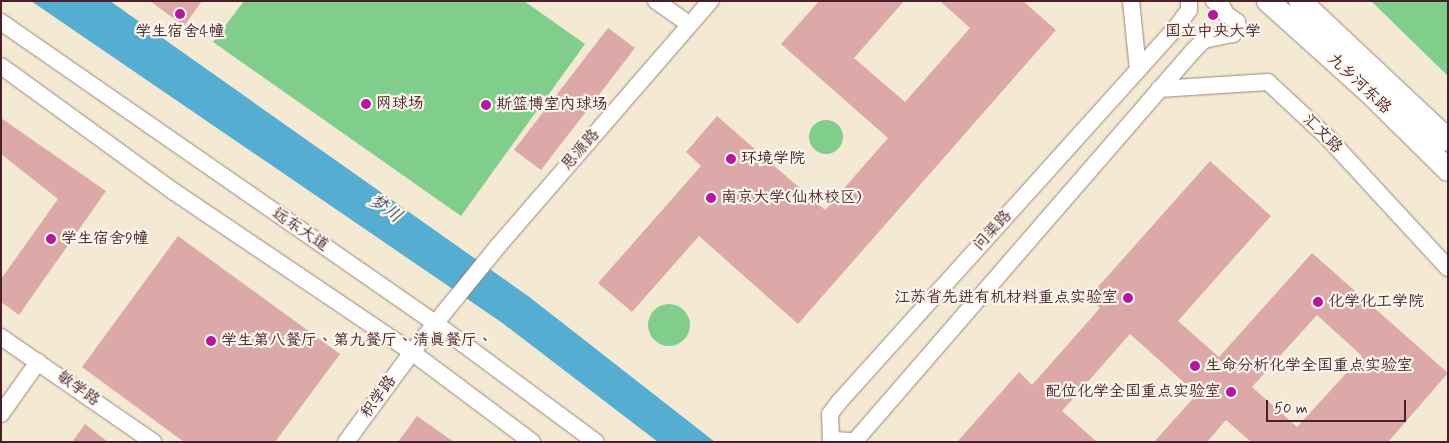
<!DOCTYPE html>
<html>
<head>
<meta charset="utf-8">
<style>
	body { margin:0 }
	#map { position:relative; width:1449px; height:443px; overflow:hidden; background:#f4ead3; font-family:Mynerve,"LXGW WenKai TC",sans-serif }
	div>[style] { position:absolute }
	.green>* { inset:0; background:#81ce8c }
	.round { border-radius:50% }
	.water>* { inset:0; background:#55add2 }
	.building>* { inset:0; background:#dda9a8 }
	.roads { filter:drop-shadow(0 0 1px #9f847f) drop-shadow(0 0 1px #9f847f) }
	.street>* { height:16px; margin:-8px; padding:0 8px; transform-origin:8px; border-radius:8px; background:#fff }
	.secondary>* { height:22px; margin:-11px; padding:0 11px; transform-origin:11px; border-radius:11px; background:#fff }
	.dots>* { width:14px; height:14px; translate:-50% -50%; box-sizing:border-box; border:2px solid #fbf7ec; border-radius:50% }
	span { translate:-50% -50%; white-space:nowrap; text-align:center; line-height:1.15; -webkit-text-stroke:4.5px #fbf7ec; paint-order:stroke }
	.poi-label { font-size:16px; color:#4a1f2b }
	.left { translate:0 -50%; text-align:left }
	.right { translate:-100% -50%; text-align:right }
	.street-label { font-size:16px; color:#4a1f2b }
	.water-label { font-size:18px; color:#4e586e; font-style:italic }
	.frame { position:absolute; inset:0; border:2px solid #4a1f2b; pointer-events:none }
	.scale { position:absolute; left:1266px; top:400px; width:140px; height:22px; box-sizing:border-box; border:2px solid #4a1f2b; border-top:0; padding-left:6px; font-size:15px; line-height:18px; white-space:nowrap; color:#4a1f2b; -webkit-text-stroke:4px #fbf7ec; paint-order:stroke }
</style>
</head>
<body>
<div id="map">
	<div class="green">
		<div style="clip-path:polygon(244px 1px,524px 1px,585px 44px,461px 216px,213px 42px)"></div>
		<div style="clip-path:polygon(1371px 1px,1448px 1px,1448px 76px)"></div>
		<div class="round" style="left:809px;top:120px;width:34px;height:34px"></div>
		<div class="round" style="left:648px;top:304px;width:42px;height:42px"></div>
	</div>
	<div class="water">
		<div style="clip-path:polygon(31px 1px,110px 1px,528px 296px,715px 442px,658px 442px,501px 322px)"></div>
	</div>
	<div class="building">
		<div style="clip-path:polygon(150px 1px,202px 1px,184px 26px)"></div>
		<div style="clip-path:polygon(819px 1px,904px 1px,854px 58px,905px 102px,970px 28px,940px 1px,1023px 1px,1056px 30px,798px 324px,699px 236px,632px 312px,598px 283px,701px 166px,686px 152px,717px 116px,825px 210px,888px 138px,781px 44px)"></div>
		<div style="clip-path:polygon(608px 28px,635px 48px,541px 170px,514px 150px)"></div>
		<div style="clip-path:polygon(1px 118px,106px 191px,19px 315px,1px 302px,1px 279px,58px 199px,1px 154px)"></div>
		<div style="clip-path:polygon(evenodd,1210px 161px,1271px 216px,1178px 321px,1219px 357px,1312px 253px,1448px 373px,1388px 442px,1251px 442px,1226px 420px,1207px 442px,1154px 442px,1197px 394px,1130px 334px,1062px 411px,1097px 442px,957px 442px,1019px 372px,1032px 385px,1100px 308px,1089px 297px,1210px 161px,1317px 315px,1362px 356px,1297px 427px,1252px 387px,1317px 315px)"></div>
		<div style="clip-path:polygon(178px 236px,340px 354px,275px 442px,184px 442px,82px 367px)"></div>
		<div style="clip-path:polygon(417px 416px,454px 442px,398px 442px)"></div>
		<div style="clip-path:polygon(85px 424px,108px 442px,72px 442px)"></div>
	</div>
	<div class="roads">
		<div class="street">
			<div style="left:656px;top:1px;width:40px;rotate:34.9deg"></div>
			<div style="left:1131px;top:1px;width:69px;rotate:84.2deg"></div>
			<div style="left:1px;top:22px;width:528px;rotate:34.74deg"></div>
			<div style="left:435px;top:323px;width:200px;rotate:36.5deg"></div>
			<div style="left:1px;top:66px;width:213px;rotate:36deg"></div>
			<div style="left:173px;top:191px;width:285px;rotate:34deg"></div>
			<div style="left:409px;top:350px;width:154px;rotate:36.8deg"></div>
			<div style="left:1159px;top:89px;width:109px;rotate:-3.7deg"></div>
			<div style="left:1268px;top:82px;width:82px;rotate:43deg"></div>
			<div style="left:1328px;top:138px;width:177px;rotate:47.3deg"></div>
			<div style="left:1px;top:337px;width:185px;rotate:34.6deg"></div>
			<div style="left:1px;top:414px;width:64px;rotate:-54.6deg"></div>
			<div style="left:833px;top:440px;width:22px;rotate:3deg"></div>
			<div style="left:855px;top:441px;width:516px;rotate:-49.09deg"></div>
			<div style="left:1193px;top:51px;width:16px;rotate:-45deg"></div>
			<div style="left:1204px;top:40px;width:30px;rotate:-12deg"></div>
			<div style="left:1233px;top:34px;width:8px;rotate:-50deg"></div>
			<div style="left:1238px;top:28px;width:6px;rotate:-99deg"></div>
			<div style="left:1237px;top:22px;width:14px;rotate:-144deg"></div>
			<div style="left:1226px;top:14px;width:11px;rotate:-117deg"></div>
			<div style="left:1221px;top:4px;width:8px;rotate:-157deg"></div>
			<div style="left:346px;top:442px;width:112px;rotate:-53.7deg"></div>
			<div style="left:412px;top:352px;width:138px;rotate:-50.9deg"></div>
			<div style="left:499px;top:245px;width:323px;rotate:-49.1deg"></div>
			<div style="left:831px;top:442px;width:28px;rotate:-92deg"></div>
			<div style="left:830px;top:414px;width:15px;rotate:-53deg"></div>
			<div style="left:839px;top:402px;width:501px;rotate:-48deg"></div>
			<div style="left:1174px;top:30px;width:25px;rotate:-53deg"></div>
			<div style="left:1189px;top:10px;width:9px;rotate:-90deg"></div>
		</div>
		<div class="secondary">
			<div style="left:1268px;top:1px;width:135px;rotate:42deg"></div>
			<div style="left:1368px;top:91px;width:112px;rotate:44.6deg"></div>
			<div style="left:1300px;top:1px;width:203px;rotate:43.2deg"></div>
		</div>
	</div>
	<div class="dots">
		<div style="left:180px;top:14px;background:#b5179e"></div>
		<div style="left:1213px;top:15px;background:#b5179e"></div>
		<div style="left:366px;top:104px;background:#b5179e"></div>
		<div style="left:486px;top:105px;background:#b5179e"></div>
		<div style="left:731px;top:159px;background:#b5179e"></div>
		<div style="left:711px;top:198px;background:#b5179e"></div>
		<div style="left:51px;top:239px;background:#b5179e"></div>
		<div style="left:1128px;top:298px;background:#b5179e"></div>
		<div style="left:1318px;top:302px;background:#b5179e"></div>
		<div style="left:211px;top:341px;background:#b5179e"></div>
		<div style="left:1195px;top:366px;background:#b5179e"></div>
		<div style="left:1231px;top:392px;background:#b5179e"></div>
	</div>
	<div class="poi-label">
		<span style="left:180px;top:32px">学生宿舍4幢</span>
		<span style="left:1213px;top:32px">国立中央大学</span>
		<span class="left" style="left:376px;top:104px">网球场</span>
		<span class="left" style="left:496px;top:105px">斯篮博室内球场</span>
		<span class="left" style="left:741px;top:159px">环境学院</span>
		<span class="left" style="left:721px;top:198px">南京大学(仙林校区)</span>
		<span class="left" style="left:61px;top:239px">学生宿舍9幢</span>
		<span class="right" style="left:1118px;top:298px">江苏省先进有机材料重点实验室</span>
		<span class="left" style="left:1328px;top:302px">化学化工学院</span>
		<span class="left" style="left:221px;top:341px">学生第八餐厅、第九餐厅、清真餐厅、</span>
		<span class="left" style="left:1205px;top:366px">生命分析化学全国重点实验室</span>
		<span class="right" style="left:1221px;top:392px">配位化学全国重点实验室</span>
	</div>
	<div class="street-label">
		<span style="left:1359px;top:84px;rotate:43deg">九乡河东路</span>
		<span style="left:1322px;top:134px;rotate:45deg">汇文路</span>
		<span style="left:581px;top:150px;rotate:-49deg">思源路</span>
		<span style="left:300px;top:230px;rotate:34deg">远东大道</span>
		<span style="left:993px;top:231px;rotate:-48deg">问渠路</span>
		<span style="left:78px;top:389px;rotate:35deg">敏学路</span>
		<span style="left:379px;top:397px;rotate:-54deg">积学路</span>
	</div>
	<div class="water-label">
		<span style="left:385px;top:209px;rotate:35deg">梦川</span>
	</div>
	<div class="frame"></div>
	<div class="scale">50 m</div>
</div>
</body>
</html>
